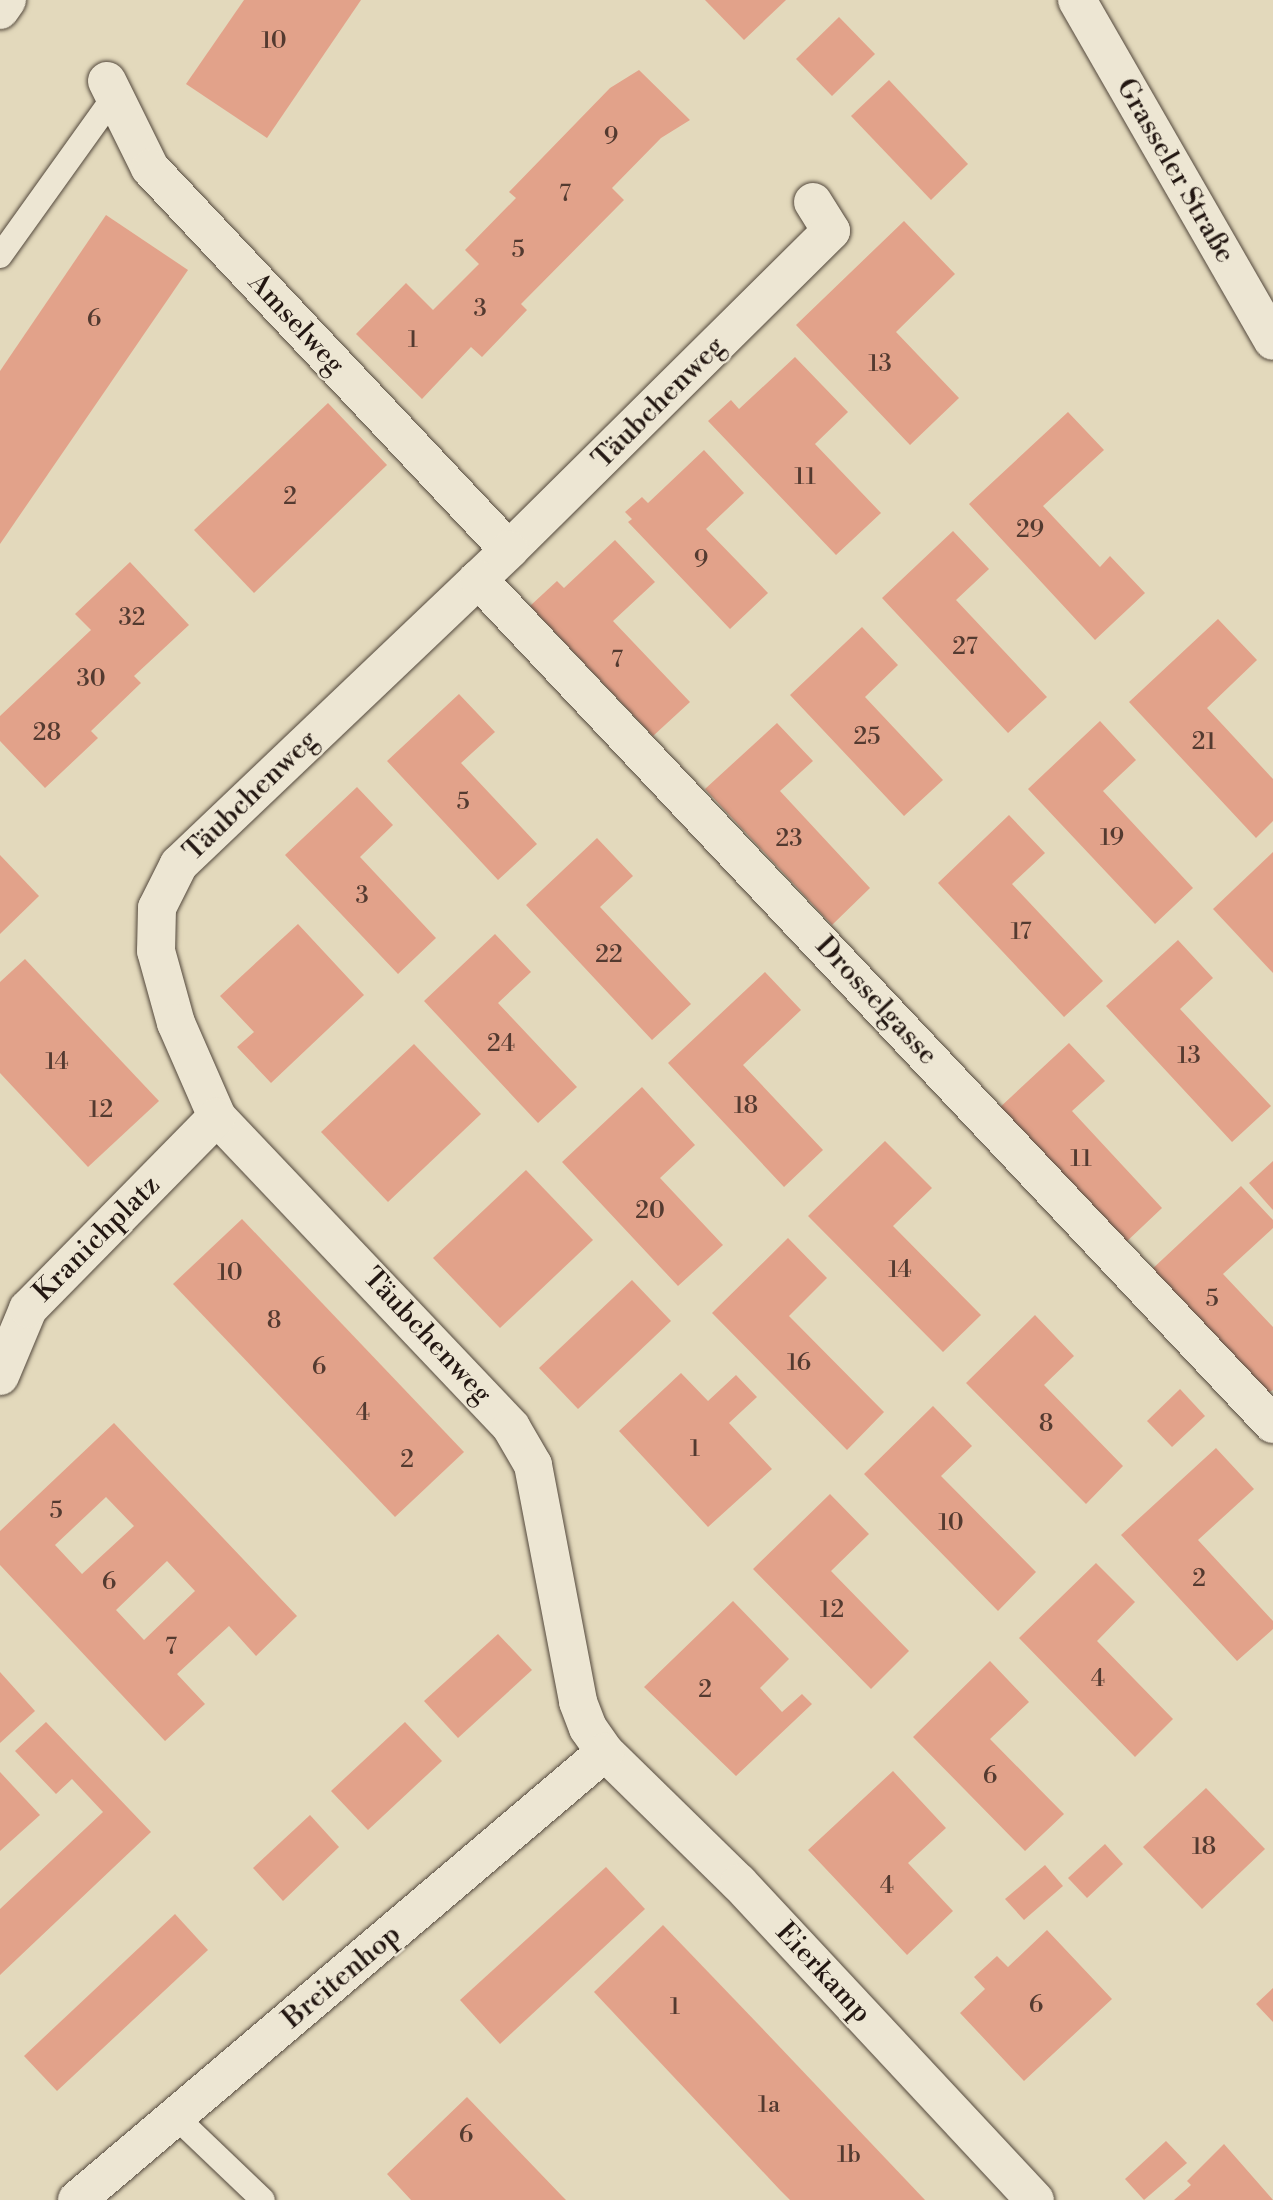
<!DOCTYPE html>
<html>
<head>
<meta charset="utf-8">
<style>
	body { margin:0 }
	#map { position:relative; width:1273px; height:2200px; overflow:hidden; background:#e3d9bc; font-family:"Libre Bodoni",serif }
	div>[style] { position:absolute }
	.building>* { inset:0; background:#e2a28a }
	.roads { filter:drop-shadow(0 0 2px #53483c) drop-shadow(0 0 2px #53483c) }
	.lane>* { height:24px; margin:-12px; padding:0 12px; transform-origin:12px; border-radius:12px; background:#ede6d3 }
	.street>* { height:38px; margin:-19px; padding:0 19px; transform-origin:19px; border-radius:19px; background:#ede6d3 }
	.secondary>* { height:38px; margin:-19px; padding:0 19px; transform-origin:19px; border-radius:19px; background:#ede6d3 }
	span { translate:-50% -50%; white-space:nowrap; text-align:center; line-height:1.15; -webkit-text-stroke:5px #ede6d3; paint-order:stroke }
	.number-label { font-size:24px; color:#533a30 }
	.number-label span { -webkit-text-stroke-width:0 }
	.street-label { font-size:28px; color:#231712 }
</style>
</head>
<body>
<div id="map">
	<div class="building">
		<div style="clip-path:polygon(244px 0,361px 0,267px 138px,186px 84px)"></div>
		<div style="clip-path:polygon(705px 0,786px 0,744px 40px)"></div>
		<div style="clip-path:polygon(839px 17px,875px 54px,832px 96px,796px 59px)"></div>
		<div style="clip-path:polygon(639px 70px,690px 120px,661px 138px,612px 188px,624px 200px,521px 304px,527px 310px,482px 357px,471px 347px,422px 399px,356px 334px,406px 283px,433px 310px,479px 264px,465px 250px,516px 198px,509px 192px,610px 88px)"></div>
		<div style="clip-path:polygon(889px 80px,968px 164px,931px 200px,851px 116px)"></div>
		<div style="clip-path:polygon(106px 215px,188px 270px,0 544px,0 371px)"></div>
		<div style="clip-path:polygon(904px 221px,955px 274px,896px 332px,959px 398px,910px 445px,796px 325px)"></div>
		<div style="clip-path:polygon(795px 357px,848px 412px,815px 444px,881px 513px,836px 555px,708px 421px,731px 400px,739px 409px)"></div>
		<div style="clip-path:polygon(328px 403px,387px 465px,254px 593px,194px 530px)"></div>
		<div style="clip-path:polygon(1068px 412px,1104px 450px,1043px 506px,1100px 567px,1110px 556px,1145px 593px,1095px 640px,969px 504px)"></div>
		<div style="clip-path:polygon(704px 450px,744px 493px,706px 529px,768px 593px,730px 629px,628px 522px,632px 519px,625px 512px,642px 497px,648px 503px)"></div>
		<div style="clip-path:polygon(953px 531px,989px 569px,956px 600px,1047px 697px,1008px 733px,882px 598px)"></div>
		<div style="clip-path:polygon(615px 540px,655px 582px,613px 621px,690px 702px,653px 736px,530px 606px,557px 581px,564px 588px)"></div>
		<div style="clip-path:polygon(130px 562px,189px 625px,134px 676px,141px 683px,91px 731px,98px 738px,45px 788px,0 741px,0 716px,91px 630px,75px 614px)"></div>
		<div style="clip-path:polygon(1218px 619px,1257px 660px,1207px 708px,1273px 779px,1273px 821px,1256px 838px,1129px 702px)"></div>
		<div style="clip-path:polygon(862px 627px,898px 665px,865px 697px,943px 780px,904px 816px,790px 695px)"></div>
		<div style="clip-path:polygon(459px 694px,495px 732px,461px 763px,537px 844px,498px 880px,387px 761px)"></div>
		<div style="clip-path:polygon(1100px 721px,1136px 760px,1103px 791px,1193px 888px,1155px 924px,1028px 789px)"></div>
		<div style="clip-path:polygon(777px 723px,813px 761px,780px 791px,870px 888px,832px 925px,705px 789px)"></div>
		<div style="clip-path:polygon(357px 787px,393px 825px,360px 857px,436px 938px,398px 974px,285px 855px)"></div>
		<div style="clip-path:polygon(1009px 815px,1045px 853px,1012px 884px,1103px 981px,1064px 1017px,938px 883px)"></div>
		<div style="clip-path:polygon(597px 838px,633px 876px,600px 907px,691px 1004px,652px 1040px,526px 905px)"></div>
		<div style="clip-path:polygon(1273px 852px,1273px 973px,1213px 909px)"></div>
		<div style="clip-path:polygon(0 855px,39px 896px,0 934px)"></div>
		<div style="clip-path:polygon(298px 924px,364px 995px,271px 1083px,237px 1047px,254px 1032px,220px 996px)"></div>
		<div style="clip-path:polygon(495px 934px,531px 972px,498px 1003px,577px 1087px,538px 1123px,424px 1001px)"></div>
		<div style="clip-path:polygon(1178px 940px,1213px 978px,1180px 1009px,1271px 1106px,1232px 1142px,1106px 1006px)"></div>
		<div style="clip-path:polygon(25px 959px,159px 1101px,88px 1167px,0 1073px,0 982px)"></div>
		<div style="clip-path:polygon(765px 972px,801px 1010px,743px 1065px,823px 1150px,784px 1187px,668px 1063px)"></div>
		<div style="clip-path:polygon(1069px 1043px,1105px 1081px,1072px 1111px,1162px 1208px,1124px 1244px,997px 1110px)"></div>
		<div style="clip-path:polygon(414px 1044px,481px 1114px,388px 1202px,321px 1132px)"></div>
		<div style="clip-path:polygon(642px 1087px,695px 1145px,660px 1178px,723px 1245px,678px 1286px,562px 1162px)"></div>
		<div style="clip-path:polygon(885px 1141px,932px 1188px,893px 1226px,981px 1315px,943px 1352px,808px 1216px)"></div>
		<div style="clip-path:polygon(1273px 1161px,1273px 1210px,1249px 1183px)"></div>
		<div style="clip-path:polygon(526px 1170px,593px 1240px,500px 1328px,433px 1258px)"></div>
		<div style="clip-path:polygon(1241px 1186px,1273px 1220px,1273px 1228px,1223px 1274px,1273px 1327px,1273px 1390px,1264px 1395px,1149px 1272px)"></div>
		<div style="clip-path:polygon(242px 1219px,464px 1452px,395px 1517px,173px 1284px)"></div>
		<div style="clip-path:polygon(788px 1238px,827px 1278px,789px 1316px,884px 1412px,847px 1450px,712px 1313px)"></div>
		<div style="clip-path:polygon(632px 1280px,671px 1321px,578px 1409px,539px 1368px)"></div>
		<div style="clip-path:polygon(1035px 1315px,1074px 1356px,1044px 1385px,1123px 1466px,1086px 1504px,966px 1383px)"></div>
		<div style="clip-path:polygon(681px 1373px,708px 1401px,736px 1375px,757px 1397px,729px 1423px,772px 1469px,708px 1527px,619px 1431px)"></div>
		<div style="clip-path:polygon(1180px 1389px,1205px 1416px,1172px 1447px,1147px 1421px)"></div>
		<div style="clip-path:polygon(933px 1406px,972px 1446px,941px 1476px,1036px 1572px,998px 1611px,864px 1474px)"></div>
		<div style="clip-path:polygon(evenodd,114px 1423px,297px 1616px,256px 1656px,229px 1626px,177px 1674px,205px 1704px,165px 1741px,0 1565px,0 1531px,114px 1423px,106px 1497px,134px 1526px,82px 1574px,55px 1545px,106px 1497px,114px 1423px,167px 1561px,195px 1591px,144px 1640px,116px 1610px,167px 1561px)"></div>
		<div style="clip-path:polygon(1216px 1448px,1254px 1489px,1198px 1540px,1273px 1621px,1273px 1629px,1237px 1661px,1121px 1535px)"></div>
		<div style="clip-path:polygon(830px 1494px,869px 1534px,831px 1571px,909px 1651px,871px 1689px,753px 1569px)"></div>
		<div style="clip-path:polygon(1096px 1563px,1135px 1602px,1097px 1641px,1173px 1719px,1135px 1757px,1019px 1638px)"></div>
		<div style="clip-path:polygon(733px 1601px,789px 1659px,760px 1688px,782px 1712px,802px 1694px,812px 1704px,736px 1776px,644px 1687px)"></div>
		<div style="clip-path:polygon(498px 1634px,532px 1670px,458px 1738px,424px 1701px)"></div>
		<div style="clip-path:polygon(990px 1661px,1029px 1702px,990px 1739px,1064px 1814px,1025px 1851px,913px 1737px)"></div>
		<div style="clip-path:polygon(0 1672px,35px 1711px,0 1743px)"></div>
		<div style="clip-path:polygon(46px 1722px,151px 1832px,0 1975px,0 1909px,103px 1812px,72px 1779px,56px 1794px,15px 1751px)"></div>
		<div style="clip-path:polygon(405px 1722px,442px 1761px,368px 1830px,331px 1791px)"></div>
		<div style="clip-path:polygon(893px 1771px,946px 1828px,908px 1863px,953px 1911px,907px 1955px,808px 1850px)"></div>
		<div style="clip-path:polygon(0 1772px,40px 1815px,0 1851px)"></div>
		<div style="clip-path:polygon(1206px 1788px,1265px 1849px,1202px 1909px,1143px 1847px)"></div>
		<div style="clip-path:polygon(310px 1815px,339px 1847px,283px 1901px,253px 1868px)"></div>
		<div style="clip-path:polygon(1105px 1844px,1123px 1864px,1087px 1898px,1068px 1878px)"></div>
		<div style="clip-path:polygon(1045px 1865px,1063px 1886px,1024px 1920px,1005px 1899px)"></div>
		<div style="clip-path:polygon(606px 1867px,645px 1909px,500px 2044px,460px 2000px)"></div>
		<div style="clip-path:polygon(175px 1914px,208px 1950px,57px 2091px,24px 2056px)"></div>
		<div style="clip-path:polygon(663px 1925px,758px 2024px,925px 2200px,790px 2200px,780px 2190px,594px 1992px)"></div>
		<div style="clip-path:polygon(1047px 1930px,1112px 1999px,1024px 2081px,960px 2013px,985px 1989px,974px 1977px,997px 1956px,1008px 1967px)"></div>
		<div style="clip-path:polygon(1273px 1988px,1273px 2022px,1256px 2004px)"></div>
		<div style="clip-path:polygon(467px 2097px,562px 2196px,566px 2200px,411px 2200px,387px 2174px)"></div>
		<div style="clip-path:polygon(1166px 2141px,1187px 2163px,1144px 2200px,1125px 2179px)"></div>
		<div style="clip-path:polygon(1224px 2144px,1273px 2200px,1174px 2200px,1191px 2185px,1187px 2181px)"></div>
	</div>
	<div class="roads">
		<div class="lane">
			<div style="left:0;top:256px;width:194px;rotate:-54.4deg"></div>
			<div style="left:176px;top:2117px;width:120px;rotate:43.7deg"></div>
		</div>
		<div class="street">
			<div style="left:1077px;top:0;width:393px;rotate:60.1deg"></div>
			<div style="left:107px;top:81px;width:97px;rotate:63.7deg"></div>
			<div style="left:150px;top:168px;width:524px;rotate:46.78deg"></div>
			<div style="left:813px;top:202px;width:34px;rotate:58deg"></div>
			<div style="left:831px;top:231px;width:453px;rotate:135.3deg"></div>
			<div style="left:509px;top:550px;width:456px;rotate:136.4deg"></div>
			<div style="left:179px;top:864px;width:49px;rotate:116.6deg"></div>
			<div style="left:157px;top:908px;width:43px;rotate:91.3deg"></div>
			<div style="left:156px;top:951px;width:75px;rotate:74.5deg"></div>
			<div style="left:176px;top:1023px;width:103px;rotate:66.4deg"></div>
			<div style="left:217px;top:1117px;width:427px;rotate:46.5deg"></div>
			<div style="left:511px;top:1427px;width:44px;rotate:59.9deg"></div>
			<div style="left:533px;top:1465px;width:241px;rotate:79.2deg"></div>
			<div style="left:578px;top:1702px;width:28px;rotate:69deg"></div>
			<div style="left:588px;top:1728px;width:29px;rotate:55deg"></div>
			<div style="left:605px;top:1752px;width:187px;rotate:44.4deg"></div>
			<div style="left:739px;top:1883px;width:434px;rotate:47deg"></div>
			<div style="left:478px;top:579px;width:1160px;rotate:46.75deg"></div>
			<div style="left:0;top:1376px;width:73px;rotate:-67.3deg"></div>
			<div style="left:28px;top:1309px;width:269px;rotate:-45.5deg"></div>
			<div style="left:77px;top:2200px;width:692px;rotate:-40.31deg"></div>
		</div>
		<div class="secondary">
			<div style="left:0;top:10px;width:12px;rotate:-55deg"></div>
		</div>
	</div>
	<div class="number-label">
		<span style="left:274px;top:42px">10</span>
		<span style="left:611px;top:138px">9</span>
		<span style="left:565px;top:195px">7</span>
		<span style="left:518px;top:251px">5</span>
		<span style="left:480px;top:310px">3</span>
		<span style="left:94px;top:320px">6</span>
		<span style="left:413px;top:341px">1</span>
		<span style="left:880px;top:365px">13</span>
		<span style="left:805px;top:478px">11</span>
		<span style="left:290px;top:498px">2</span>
		<span style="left:1030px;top:531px">29</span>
		<span style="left:701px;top:561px">9</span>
		<span style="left:132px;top:619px">32</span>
		<span style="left:965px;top:648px">27</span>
		<span style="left:617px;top:661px">7</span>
		<span style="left:91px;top:680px">30</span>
		<span style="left:47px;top:734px">28</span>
		<span style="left:867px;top:738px">25</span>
		<span style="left:1204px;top:743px">21</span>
		<span style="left:463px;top:803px">5</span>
		<span style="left:1112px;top:839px">19</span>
		<span style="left:789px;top:840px">23</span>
		<span style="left:362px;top:897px">3</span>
		<span style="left:1021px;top:933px">17</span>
		<span style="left:609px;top:956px">22</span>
		<span style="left:501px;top:1045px">24</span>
		<span style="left:1189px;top:1057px">13</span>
		<span style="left:57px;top:1063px">14</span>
		<span style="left:746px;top:1107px">18</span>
		<span style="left:101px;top:1111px">12</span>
		<span style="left:1081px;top:1160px">11</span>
		<span style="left:650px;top:1212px">20</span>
		<span style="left:900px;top:1271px">14</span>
		<span style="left:230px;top:1274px">10</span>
		<span style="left:1212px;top:1300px">5</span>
		<span style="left:274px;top:1322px">8</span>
		<span style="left:799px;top:1364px">16</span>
		<span style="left:319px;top:1368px">6</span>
		<span style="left:363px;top:1414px">4</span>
		<span style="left:1046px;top:1425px">8</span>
		<span style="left:695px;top:1450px">1</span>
		<span style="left:407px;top:1461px">2</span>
		<span style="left:56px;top:1512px">5</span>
		<span style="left:951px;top:1524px">10</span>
		<span style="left:1199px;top:1580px">2</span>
		<span style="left:109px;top:1583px">6</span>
		<span style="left:832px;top:1611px">12</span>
		<span style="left:171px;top:1648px">7</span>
		<span style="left:1098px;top:1680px">4</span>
		<span style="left:705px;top:1691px">2</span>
		<span style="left:990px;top:1777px">6</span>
		<span style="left:1204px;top:1848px">18</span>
		<span style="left:887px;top:1887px">4</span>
		<span style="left:1036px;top:2006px">6</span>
		<span style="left:675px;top:2008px">1</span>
		<span style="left:769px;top:2106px">1a</span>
		<span style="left:466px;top:2136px">6</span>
		<span style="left:849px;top:2156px">1b</span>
	</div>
	<div class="street-label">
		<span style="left:1175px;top:171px;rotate:60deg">Grasseler Straße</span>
		<span style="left:296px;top:324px;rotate:47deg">Amselweg</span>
		<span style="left:659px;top:403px;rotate:-45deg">Täubchenweg</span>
		<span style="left:251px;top:796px;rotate:-44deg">Täubchenweg</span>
		<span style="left:876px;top:1001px;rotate:47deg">Drosselgasse</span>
		<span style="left:97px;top:1239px;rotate:-45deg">Kranichplatz</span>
		<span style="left:427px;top:1336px;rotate:47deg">Täubchenweg</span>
		<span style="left:823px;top:1973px;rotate:47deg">Eierkamp</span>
		<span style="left:342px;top:1977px;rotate:-40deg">Breitenhop</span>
	</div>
</div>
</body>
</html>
